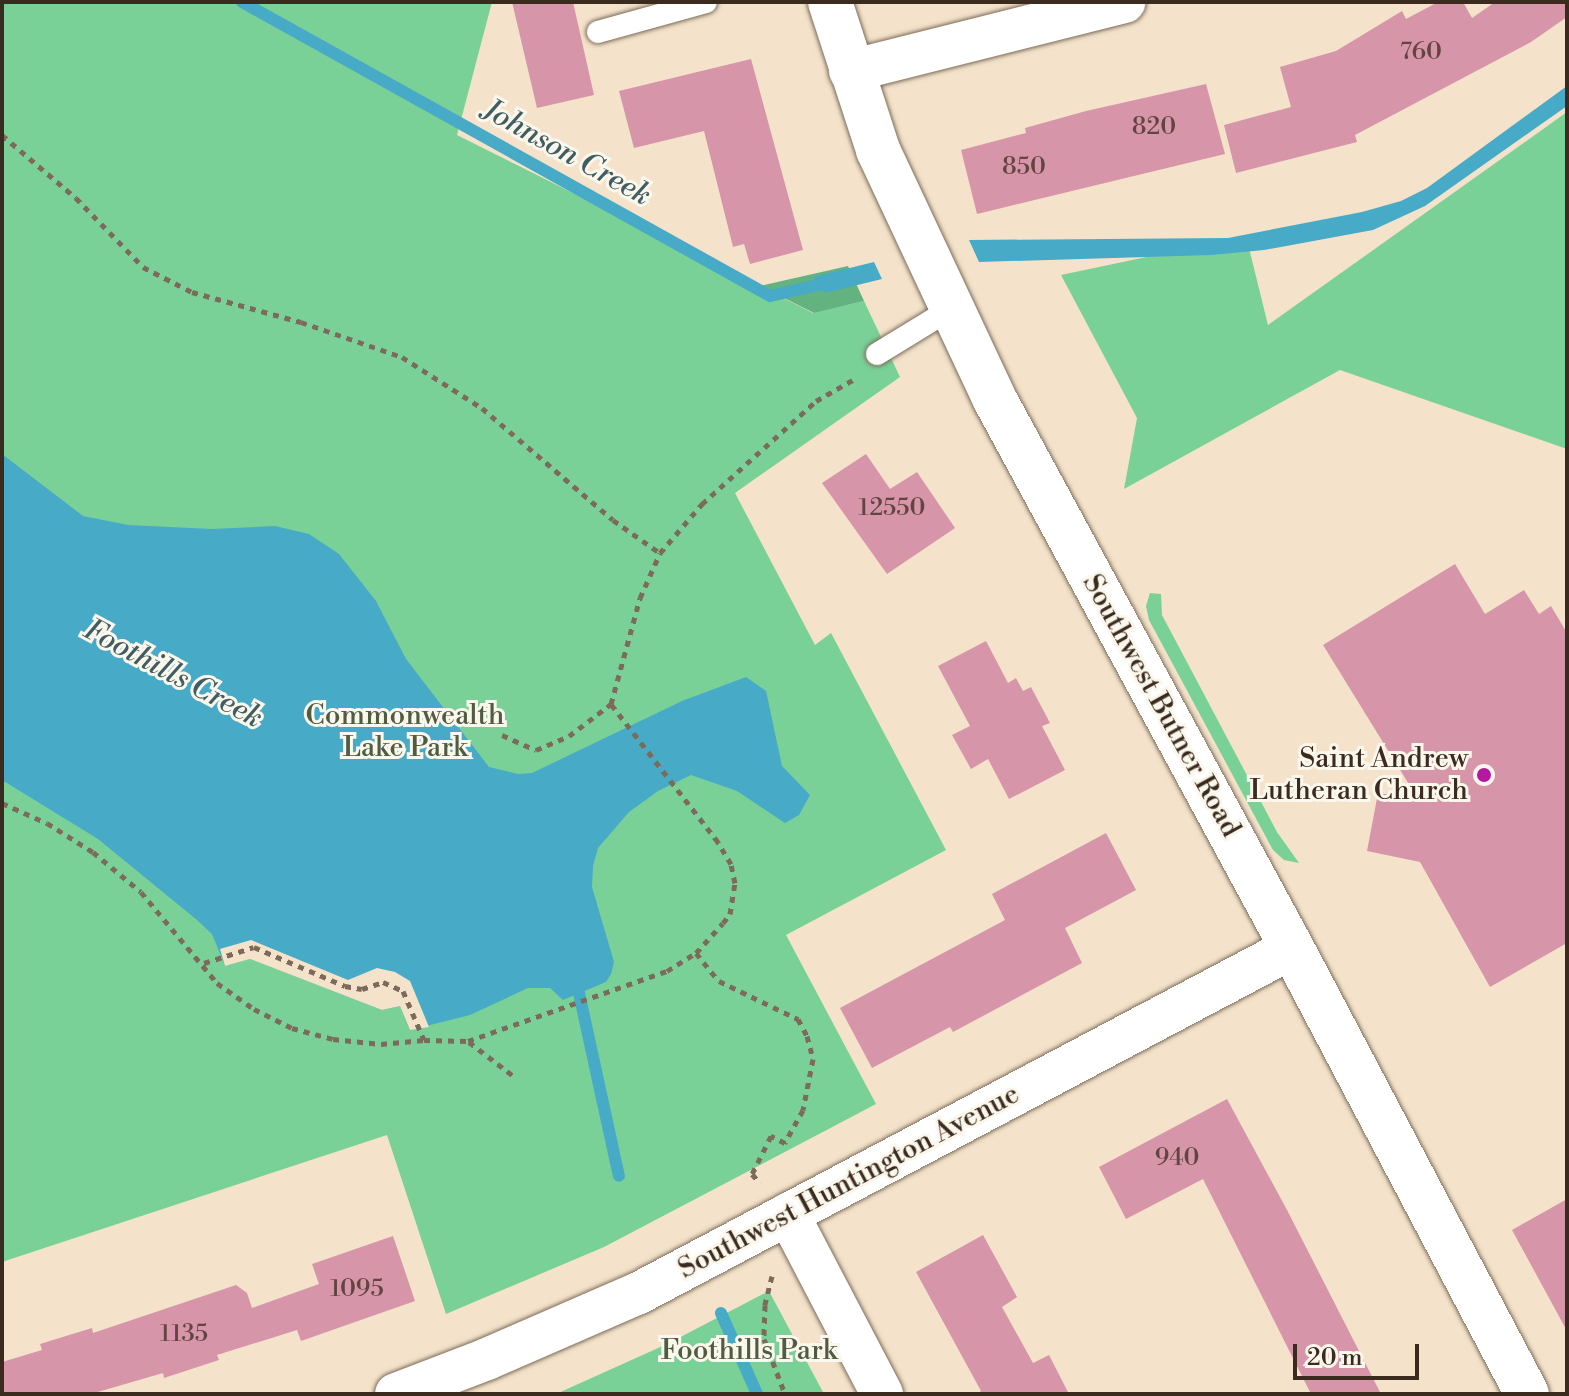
<!DOCTYPE html>
<html>
<head>
<meta charset="utf-8">
<style>
	body { margin:0 }
	#map { position:relative; width:1569px; height:1396px; overflow:hidden; background:#f4e3ca; font-family:"Libre Bodoni",serif }
	div>[style] { position:absolute }
	.green>* { inset:0; background:#79d197 }
	.forest>* { inset:0; background:#62b380 }
	.water>* { inset:0; background:#47aac6 }
	.pier>* { inset:0; background:#f4e3ca }
	.stream>* { height:12px; margin:-6px; padding:0 6px; transform-origin:6px; border-radius:6px; background:#47aac6 }
	.building>* { inset:0; background:#d695a9 }
	.path>* { height:5px; margin-top:-2.5px; transform-origin:0; background:repeating-linear-gradient(90deg,#7c6b5a 0 6px,transparent 0 12px) }
	.roads { filter:drop-shadow(0 0 2px #7c6b5a) drop-shadow(0 0 2px #7c6b5a) }
	.service>* { height:22px; margin:-11px; padding:0 11px; transform-origin:11px; border-radius:11px; background:#fff }
	.minor>* { height:42px; margin:-21px; padding:0 21px; transform-origin:21px; border-radius:21px; background:#fff }
	.tertiary>* { height:44px; margin:-22px; padding:0 22px; transform-origin:22px; border-radius:22px; background:#fff }
	.dots>* { width:22px; height:22px; translate:-50% -50%; box-sizing:border-box; border:4px solid #fbf7ec; border-radius:50% }
	span { translate:-50% -50%; white-space:nowrap; text-align:center; line-height:1.15; -webkit-text-stroke:6px #fbf7ec; paint-order:stroke }
	.number-label { font-size:24px; color:#624541 }
	.number-label span { -webkit-text-stroke-width:0 }
	.street-label { font-size:28px; color:#3b2a1e }
	.park-label { font-size:28px; color:#4e5c42 }
	.poi-label { font-size:28px; color:#3b2a1e }
	.right { translate:-100% -50%; text-align:right }
	.water-label { font-size:30px; color:#405d61; font-style:italic }
	.frame { position:absolute; inset:0; border:4px solid #3b2a1e; pointer-events:none }
	.scale { position:absolute; left:1293px; top:1344px; width:126px; height:36px; box-sizing:border-box; border:4px solid #3b2a1e; border-top:0; padding-left:10px; font-size:24px; line-height:28px; white-space:nowrap; color:#3b2a1e; -webkit-text-stroke:6px #fbf7ec; paint-order:stroke }
</style>
</head>
<body>
<div id="map">
	<div class="green">
		<div style="clip-path:polygon(2px 2px,492px 2px,457px 135px,813px 313px,864px 301px,900px 377px,735px 493px,815px 645px,831px 633px,946px 850px,786px 935px,876px 1104px,604px 1247px,446px 1314px,387px 1135px,2px 1262px)"></div>
		<div style="clip-path:polygon(1567px 112px,1567px 449px,1340px 370px,1124px 489px,1137px 418px,1061px 275px,1246px 236px,1268px 325px)"></div>
		<div style="clip-path:polygon(1150px 593px,1161px 594px,1162px 615px,1277px 832px,1299px 863px,1284px 860px,1273px 850px,1149px 620px,1146px 606px)"></div>
		<div style="clip-path:polygon(769px 1291px,824px 1394px,556px 1394px,667px 1344px)"></div>
	</div>
	<div class="forest">
		<div style="clip-path:polygon(848px 266px,864px 301px,814px 313px,760px 286px)"></div>
	</div>
	<div class="water">
		<div style="clip-path:polygon(1567px 86px,1567px 106px,1425px 206px,1373px 230px,1264px 250px,1211px 255px,979px 262px,969px 240px,1228px 238px,1362px 212px,1401px 201px,1427px 188px)"></div>
		<div style="clip-path:polygon(874px 262px,882px 279px,825px 293px,813px 277px)"></div>
		<div style="clip-path:polygon(2px 454px,83px 516px,128px 525px,212px 529px,275px 526px,309px 534px,339px 554px,376px 601px,406px 659px,489px 767px,518px 774px,532px 773px,682px 701px,746px 677px,766px 691px,782px 766px,810px 795px,799px 815px,785px 823px,737px 791px,691px 775px,658px 791px,629px 812px,598px 848px,593px 866px,592px 887px,614px 962px,611px 974px,606px 982px,563px 1000px,550px 988px,528px 988px,470px 1015px,410px 1030px,400px 1006px,382px 1010px,250px 959px,225px 966px,212px 934px,197px 920px,98px 839px,2px 780px)"></div>
	</div>
	<div class="pier">
		<div style="clip-path:polygon(251px 940px,348px 980px,377px 968px,395px 972px,410px 981px,429px 1027px,410px 1030px,400px 1006px,382px 1010px,250px 959px,225px 966px,220px 949px)"></div>
	</div>
	<div class="stream">
		<div style="left:242px;top:2px;width:604px;rotate:29.11deg"></div>
		<div style="left:770px;top:296px;width:64px;rotate:-12.7deg"></div>
		<div style="left:570px;top:983px;width:13px;rotate:48deg"></div>
		<div style="left:579px;top:993px;width:187px;rotate:77.7deg"></div>
		<div style="left:721px;top:1313px;width:89px;rotate:66deg"></div>
	</div>
	<div class="building">
		<div style="clip-path:polygon(512px 2px,573px 2px,594px 95px,537px 108px)"></div>
		<div style="clip-path:polygon(1438px 2px,1463px 2px,1472px 18px,1495px 2px,1567px 2px,1567px 17px,1531px 42px,1355px 135px,1357px 142px,1236px 173px,1224px 125px,1291px 107px,1280px 67px,1336px 51px,1402px 11px,1406px 19px)"></div>
		<div style="clip-path:polygon(751px 59px,803px 250px,750px 264px,744px 244px,733px 247px,704px 131px,634px 148px,619px 91px)"></div>
		<div style="clip-path:polygon(1206px 84px,1225px 154px,977px 214px,961px 150px,1026px 133px,1025px 128px,1086px 111px)"></div>
		<div style="clip-path:polygon(866px 454px,890px 489px,917px 472px,955px 528px,887px 574px,822px 483px)"></div>
		<div style="clip-path:polygon(1455px 564px,1485px 614px,1524px 590px,1539px 614px,1551px 606px,1567px 633px,1567px 943px,1490px 987px,1420px 862px,1367px 851px,1378px 793px,1418px 799px,1323px 645px)"></div>
		<div style="clip-path:polygon(986px 641px,1008px 683px,1016px 678px,1023px 691px,1031px 687px,1050px 723px,1042px 726px,1065px 770px,1009px 799px,988px 759px,971px 769px,952px 735px,970px 726px,938px 666px)"></div>
		<div style="clip-path:polygon(1106px 833px,1136px 890px,1065px 928px,1082px 963px,953px 1032px,950px 1027px,872px 1068px,840px 1008px,1005px 920px,992px 894px)"></div>
		<div style="clip-path:polygon(1227px 1099px,1287px 1210px,1381px 1394px,1311px 1394px,1203px 1179px,1126px 1219px,1099px 1167px)"></div>
		<div style="clip-path:polygon(1567px 1199px,1567px 1331px,1512px 1230px)"></div>
		<div style="clip-path:polygon(983px 1235px,1017px 1297px,1002px 1307px,1033px 1363px,1049px 1355px,1069px 1394px,976px 1394px,981px 1391px,916px 1272px)"></div>
		<div style="clip-path:polygon(393px 1236px,415px 1301px,301px 1341px,297px 1330px,217px 1355px,219px 1360px,164px 1378px,163px 1373px,91px 1394px,2px 1394px,2px 1362px,42px 1350px,40px 1344px,92px 1328px,93px 1333px,236px 1285px,247px 1293px,252px 1308px,319px 1284px,312px 1264px)"></div>
	</div>
	<div class="path">
		<div style="left:2px;top:135px;width:97px;rotate:40.4deg"></div>
		<div style="left:76px;top:198px;width:96px;rotate:45.8deg"></div>
		<div style="left:143px;top:267px;width:55px;rotate:27deg"></div>
		<div style="left:192px;top:292px;width:113px;rotate:15.4deg"></div>
		<div style="left:301px;top:322px;width:107px;rotate:19.1deg"></div>
		<div style="left:402px;top:357px;width:95px;rotate:32.5deg"></div>
		<div style="left:482px;top:408px;width:172px;rotate:40.5deg"></div>
		<div style="left:613px;top:520px;width:57px;rotate:35.1deg"></div>
		<div style="left:502px;top:735px;width:37px;rotate:24deg"></div>
		<div style="left:536px;top:750px;width:36px;rotate:-23deg"></div>
		<div style="left:569px;top:736px;width:53px;rotate:-37.3deg"></div>
		<div style="left:2px;top:803px;width:49px;rotate:24deg"></div>
		<div style="left:47px;top:823px;width:54px;rotate:32.2deg"></div>
		<div style="left:93px;top:852px;width:62px;rotate:39.8deg"></div>
		<div style="left:141px;top:892px;width:119px;rotate:50.1deg"></div>
		<div style="left:217px;top:983px;width:45px;rotate:35.1deg"></div>
		<div style="left:254px;top:1009px;width:42px;rotate:26.6deg"></div>
		<div style="left:292px;top:1028px;width:42px;rotate:15deg"></div>
		<div style="left:333px;top:1039px;width:48px;rotate:5.9deg"></div>
		<div style="left:381px;top:1044px;width:43px;rotate:-5.3deg"></div>
		<div style="left:424px;top:1040px;width:44px;rotate:1.3deg"></div>
		<div style="left:468px;top:1041px;width:211px;rotate:-19.4deg"></div>
		<div style="left:667px;top:971px;width:34px;rotate:-32deg"></div>
		<div style="left:696px;top:953px;width:40px;rotate:-48deg"></div>
		<div style="left:723px;top:923px;width:11px;rotate:-52deg"></div>
		<div style="left:730px;top:914px;width:31px;rotate:-81deg"></div>
		<div style="left:735px;top:883px;width:19px;rotate:-102deg"></div>
		<div style="left:731px;top:864px;width:26px;rotate:-121deg"></div>
		<div style="left:718px;top:842px;width:175px;rotate:-127.8deg"></div>
		<div style="left:611px;top:704px;width:110px;rotate:-74.7deg"></div>
		<div style="left:640px;top:598px;width:49px;rotate:-66deg"></div>
		<div style="left:660px;top:553px;width:65px;rotate:-49.4deg"></div>
		<div style="left:702px;top:504px;width:154px;rotate:-42.1deg"></div>
		<div style="left:816px;top:401px;width:46px;rotate:-29.9deg"></div>
		<div style="left:696px;top:953px;width:36px;rotate:51deg"></div>
		<div style="left:719px;top:981px;width:88px;rotate:25.7deg"></div>
		<div style="left:798px;top:1019px;width:19px;rotate:62deg"></div>
		<div style="left:807px;top:1036px;width:24px;rotate:75deg"></div>
		<div style="left:813px;top:1059px;width:52px;rotate:101.1deg"></div>
		<div style="left:803px;top:1110px;width:38px;rotate:119deg"></div>
		<div style="left:785px;top:1143px;width:16px;rotate:-153deg"></div>
		<div style="left:771px;top:1136px;width:42px;rotate:116.6deg"></div>
		<div style="left:752px;top:1174px;width:12px;rotate:48deg"></div>
		<div style="left:204px;top:963px;width:52px;rotate:-17.7deg"></div>
		<div style="left:254px;top:947px;width:99px;rotate:23.2deg"></div>
		<div style="left:345px;top:986px;width:17px;rotate:10deg"></div>
		<div style="left:362px;top:989px;width:22px;rotate:-18deg"></div>
		<div style="left:383px;top:982px;width:22px;rotate:24deg"></div>
		<div style="left:403px;top:991px;width:53px;rotate:66.8deg"></div>
		<div style="left:469px;top:1042px;width:59px;rotate:37.5deg"></div>
		<div style="left:772px;top:1276px;width:30px;rotate:104deg"></div>
		<div style="left:765px;top:1305px;width:34px;rotate:92deg"></div>
		<div style="left:764px;top:1339px;width:59px;rotate:69.1deg"></div>
	</div>
	<div class="roads">
		<div class="service">
			<div style="left:598px;top:32px;width:112px;rotate:-15.5deg"></div>
			<div style="left:877px;top:354px;width:88px;rotate:-31.5deg"></div>
		</div>
		<div class="minor">
			<div style="left:850px;top:71px;width:283px;rotate:-14.1deg"></div>
			<div style="left:788px;top:1214px;width:203px;rotate:62.4deg"></div>
			<div style="left:396px;top:1394px;width:97px;rotate:-21deg"></div>
			<div style="left:487px;top:1359px;width:166px;rotate:-23.5deg"></div>
			<div style="left:639px;top:1293px;width:739px;rotate:-27.85deg"></div>
		</div>
		<div class="tertiary">
			<div style="left:830px;top:2px;width:156px;rotate:72deg"></div>
			<div style="left:878px;top:150px;width:274px;rotate:64.9deg"></div>
			<div style="left:994px;top:398px;width:626px;rotate:61.55deg"></div>
			<div style="left:1292px;top:948px;width:504px;rotate:62.21deg"></div>
		</div>
	</div>
	<div class="dots">
		<div style="left:1484px;top:775px;background:#b5179e"></div>
	</div>
	<div class="number-label">
		<span style="left:1421px;top:53px">760</span>
		<span style="left:1154px;top:128px">820</span>
		<span style="left:1024px;top:168px">850</span>
		<span style="left:892px;top:509px">12550</span>
		<span style="left:1177px;top:1159px">940</span>
		<span style="left:357px;top:1290px">1095</span>
		<span style="left:184px;top:1335px">1135</span>
	</div>
	<div class="street-label">
		<span style="left:1161px;top:706px;rotate:61deg">Southwest Butner Road</span>
		<span style="left:849px;top:1182px;rotate:-28deg">Southwest Huntington Avenue</span>
	</div>
	<div class="park-label">
		<span style="left:405px;top:732px">Commonwealth<br>Lake Park</span>
		<span style="left:749px;top:1351px">Foothills Park</span>
	</div>
	<div class="poi-label">
		<span class="right" style="left:1468px;top:775px">Saint Andrew<br>Lutheran Church</span>
	</div>
	<div class="water-label">
		<span style="left:567px;top:153px;rotate:29deg">Johnson Creek</span>
		<span style="left:173px;top:674px;rotate:28deg">Foothills Creek</span>
	</div>
	<div class="frame"></div>
	<div class="scale">20 m</div>
</div>
</body>
</html>
